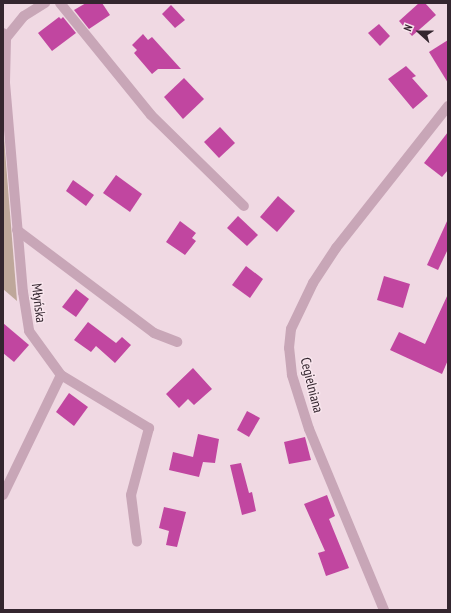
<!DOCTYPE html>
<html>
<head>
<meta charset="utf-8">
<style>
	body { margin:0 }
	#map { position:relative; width:451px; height:613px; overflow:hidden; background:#f0d9e3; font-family:"PT Sans Narrow",sans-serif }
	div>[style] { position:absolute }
	.green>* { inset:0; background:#bea79a }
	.building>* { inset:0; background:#c146a0 }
	.minor>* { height:10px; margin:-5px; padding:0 5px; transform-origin:5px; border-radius:5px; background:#c8a6b7 }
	span { translate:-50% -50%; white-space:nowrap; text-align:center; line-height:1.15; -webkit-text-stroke:3px #f8e5ed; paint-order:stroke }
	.street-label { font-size:14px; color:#34262f }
	.frame { position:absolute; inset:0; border:4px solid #34262f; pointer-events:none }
	.north { position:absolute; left:399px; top:12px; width:40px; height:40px; -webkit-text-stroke:3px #f8e5ed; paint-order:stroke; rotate:291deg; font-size:11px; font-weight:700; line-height:16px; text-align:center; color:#34262f }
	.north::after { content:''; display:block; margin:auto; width:14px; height:18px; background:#34262f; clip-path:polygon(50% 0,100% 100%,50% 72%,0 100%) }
</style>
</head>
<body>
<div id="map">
	<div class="green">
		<div style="clip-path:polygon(3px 125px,17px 301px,3px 289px)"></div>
	</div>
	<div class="building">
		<div style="clip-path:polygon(86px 3px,102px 3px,110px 15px,89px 29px,74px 10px)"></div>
		<div style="clip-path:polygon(419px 3px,425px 3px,436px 15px,412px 36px,399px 21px)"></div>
		<div style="clip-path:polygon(171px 5px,185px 20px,175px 28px,162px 14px)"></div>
		<div style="clip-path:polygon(59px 17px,61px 19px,63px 17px,76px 33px,52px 51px,38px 33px)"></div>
		<div style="clip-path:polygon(379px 24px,390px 36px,380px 46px,368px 33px)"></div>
		<div style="clip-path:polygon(143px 34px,148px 40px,152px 37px,181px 69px,158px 69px,152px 74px,134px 53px,137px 50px,132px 45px)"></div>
		<div style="clip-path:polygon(448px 40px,448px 83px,429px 52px)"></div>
		<div style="clip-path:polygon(406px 66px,416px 76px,412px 78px,428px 96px,413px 109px,388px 79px)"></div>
		<div style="clip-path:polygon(184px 78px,204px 99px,183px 119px,164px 97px)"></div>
		<div style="clip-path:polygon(220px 127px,235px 143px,219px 158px,204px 142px)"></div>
		<div style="clip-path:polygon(448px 132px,448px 170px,442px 177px,424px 163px)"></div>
		<div style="clip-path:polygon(116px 175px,142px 194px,130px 212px,103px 193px)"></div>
		<div style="clip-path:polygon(73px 180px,94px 195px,86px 206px,66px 191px)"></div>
		<div style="clip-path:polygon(278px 196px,295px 211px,277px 232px,260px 217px)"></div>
		<div style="clip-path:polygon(238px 216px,258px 235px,247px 246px,227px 228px)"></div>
		<div style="clip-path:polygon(448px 219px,448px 249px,438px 270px,427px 265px)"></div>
		<div style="clip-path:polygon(180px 221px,196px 233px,192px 238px,196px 241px,185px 255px,166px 242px)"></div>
		<div style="clip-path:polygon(246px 266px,263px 279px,250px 298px,232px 285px)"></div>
		<div style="clip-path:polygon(384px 276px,410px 284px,403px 308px,377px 300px)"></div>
		<div style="clip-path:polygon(76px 289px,89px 299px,76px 317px,62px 307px)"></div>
		<div style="clip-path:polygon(448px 294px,448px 360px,442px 374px,390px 350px,399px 332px,425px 344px)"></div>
		<div style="clip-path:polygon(88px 322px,116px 343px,122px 337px,131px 345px,115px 363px,96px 346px,91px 352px,74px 340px)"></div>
		<div style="clip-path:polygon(3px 323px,29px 345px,14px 362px,3px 353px)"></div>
		<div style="clip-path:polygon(193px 368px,212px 389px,194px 405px,188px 399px,179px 408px,166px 394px)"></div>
		<div style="clip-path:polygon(69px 393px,88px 407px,74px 426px,56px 412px)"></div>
		<div style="clip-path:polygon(247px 411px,260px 418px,249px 437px,237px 430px)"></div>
		<div style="clip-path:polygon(198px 434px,219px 439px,215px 463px,203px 462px,199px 477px,169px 470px,173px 452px,193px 457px)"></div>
		<div style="clip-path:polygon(305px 437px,311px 460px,289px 464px,284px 442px)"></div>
		<div style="clip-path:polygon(241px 463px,249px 493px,252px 492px,256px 511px,242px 515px,230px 465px)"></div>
		<div style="clip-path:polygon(327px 495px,335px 516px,329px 519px,349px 568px,326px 576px,318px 553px,325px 551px,304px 504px)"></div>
		<div style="clip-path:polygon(164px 507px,186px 512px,177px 547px,166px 545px,169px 531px,159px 528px)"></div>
	</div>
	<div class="minor">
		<div style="left:60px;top:3px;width:144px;rotate:50.9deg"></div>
		<div style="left:151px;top:115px;width:130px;rotate:44.4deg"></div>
		<div style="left:3px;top:33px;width:6px;rotate:59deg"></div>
		<div style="left:6px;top:38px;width:45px;rotate:91.3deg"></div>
		<div style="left:5px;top:83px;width:210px;rotate:85.1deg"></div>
		<div style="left:23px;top:292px;width:39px;rotate:81deg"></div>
		<div style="left:29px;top:331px;width:54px;rotate:54deg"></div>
		<div style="left:61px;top:375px;width:103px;rotate:31.1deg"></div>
		<div style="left:149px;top:428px;width:69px;rotate:105deg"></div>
		<div style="left:131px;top:495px;width:47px;rotate:82.7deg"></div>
		<div style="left:6px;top:38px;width:28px;rotate:-51deg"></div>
		<div style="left:24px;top:16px;width:25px;rotate:-32deg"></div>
		<div style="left:17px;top:230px;width:171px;rotate:36.9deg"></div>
		<div style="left:154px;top:333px;width:25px;rotate:21deg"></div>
		<div style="left:3px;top:495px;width:133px;rotate:-64.2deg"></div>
		<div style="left:384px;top:610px;width:196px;rotate:-112.5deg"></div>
		<div style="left:309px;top:429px;width:57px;rotate:-107.5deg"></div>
		<div style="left:292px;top:375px;width:27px;rotate:-96deg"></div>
		<div style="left:289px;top:348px;width:19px;rotate:-84deg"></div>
		<div style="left:291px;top:329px;width:51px;rotate:-64.4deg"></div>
		<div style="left:313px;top:283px;width:42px;rotate:-56.7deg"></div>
		<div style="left:336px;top:248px;width:181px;rotate:-51.7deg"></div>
	</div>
	<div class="street-label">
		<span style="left:39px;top:303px;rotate:83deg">Młyńska</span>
		<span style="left:312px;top:385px;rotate:76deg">Cegielniana</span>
	</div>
	<div class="frame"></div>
	<div class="north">N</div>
</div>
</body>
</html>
